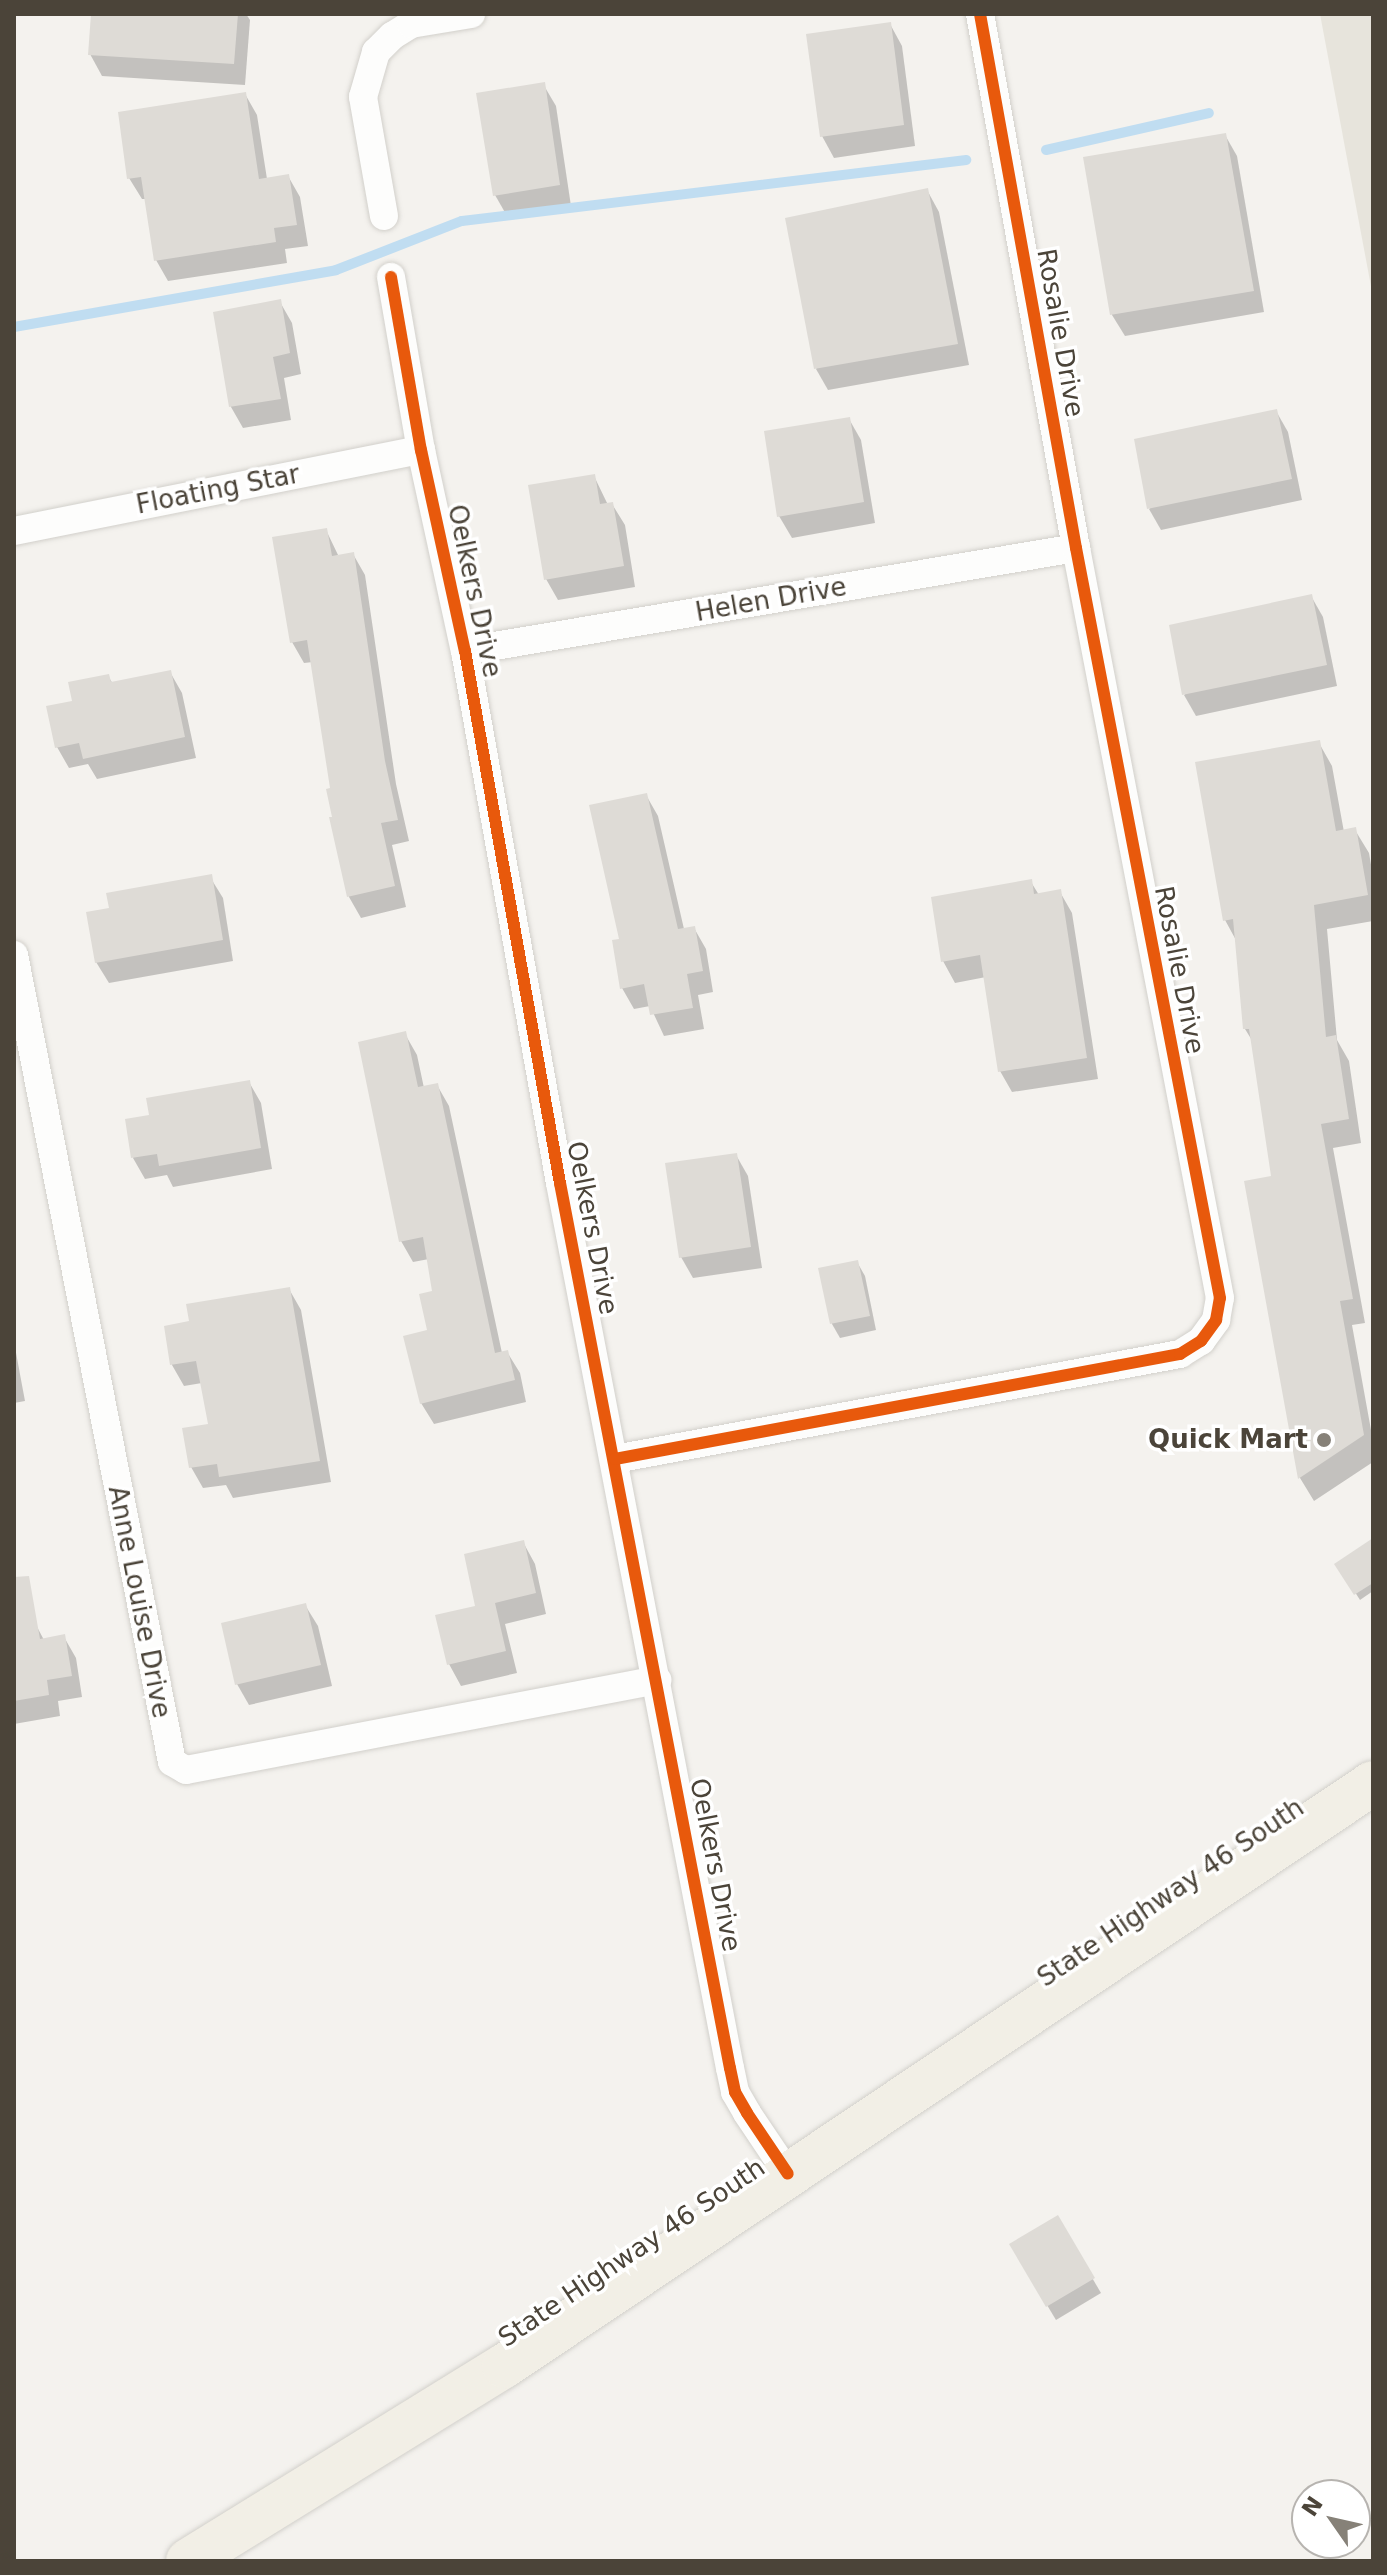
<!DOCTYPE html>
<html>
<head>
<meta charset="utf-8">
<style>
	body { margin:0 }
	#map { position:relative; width:1387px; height:2575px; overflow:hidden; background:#f4f2ee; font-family:"DejaVu Sans",sans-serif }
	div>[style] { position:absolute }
	.residential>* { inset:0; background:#e7e4dc }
	.shadow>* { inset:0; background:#0003 }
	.stream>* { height:10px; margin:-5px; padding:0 5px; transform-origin:5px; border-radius:5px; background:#c0ddf1 }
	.building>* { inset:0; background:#dedbd6 }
	.roads { filter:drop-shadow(0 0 2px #d2d0cb) drop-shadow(0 0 2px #d2d0cb) }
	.street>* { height:28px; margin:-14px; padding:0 14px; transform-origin:14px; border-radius:14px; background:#fdfdfc }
	.primary>* { height:44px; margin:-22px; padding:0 22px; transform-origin:22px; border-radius:22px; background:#f2efe6 }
	.cycleway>* { height:12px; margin:-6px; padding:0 6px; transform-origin:6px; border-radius:6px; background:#e8590c }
	.dots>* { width:22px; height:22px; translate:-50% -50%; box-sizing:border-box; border:4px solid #fff; border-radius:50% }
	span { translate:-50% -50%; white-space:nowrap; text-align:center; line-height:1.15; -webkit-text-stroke:7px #fff; paint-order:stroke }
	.street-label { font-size:26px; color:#4b4439 }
	.poi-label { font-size:26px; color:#4b4439; font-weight:700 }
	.right { translate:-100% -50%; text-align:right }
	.frame { position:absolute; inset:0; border:16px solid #4b4439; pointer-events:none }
	.north { position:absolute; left:1291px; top:2479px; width:80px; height:80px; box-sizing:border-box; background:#fff; border:2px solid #b7b4b0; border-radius:50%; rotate:304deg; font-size:22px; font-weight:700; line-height:32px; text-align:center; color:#4b4439 }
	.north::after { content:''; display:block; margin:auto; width:28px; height:36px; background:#868178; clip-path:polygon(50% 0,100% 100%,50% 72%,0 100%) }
</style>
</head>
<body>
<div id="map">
	<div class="residential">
		<div style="clip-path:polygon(1320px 14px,1373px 14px,1373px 297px)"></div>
	</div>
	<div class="shadow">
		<div style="clip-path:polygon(93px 14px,246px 14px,250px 20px,245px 85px,102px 76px,90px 54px)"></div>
		<div style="clip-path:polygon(890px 24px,902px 46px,915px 146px,834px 158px,822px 136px)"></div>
		<div style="clip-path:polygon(543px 84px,556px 106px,571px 206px,507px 216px,495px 195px)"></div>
		<div style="clip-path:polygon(245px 94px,257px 115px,267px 179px,288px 176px,300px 197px,308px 246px,285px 249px,287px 263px,168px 281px,156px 260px,147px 199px,142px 199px,129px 178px)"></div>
		<div style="clip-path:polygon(1225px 135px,1237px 156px,1264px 312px,1125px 336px,1112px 315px,1085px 159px)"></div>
		<div style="clip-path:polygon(927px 190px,939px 212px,969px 365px,828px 390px,816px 369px)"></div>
		<div style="clip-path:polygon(280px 302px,292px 323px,301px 374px,284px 378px,291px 420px,243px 428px,231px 407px,215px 313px)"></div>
		<div style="clip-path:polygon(1276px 411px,1288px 432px,1302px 500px,1161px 530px,1149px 509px)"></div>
		<div style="clip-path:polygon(849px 419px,861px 440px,875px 523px,792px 538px,779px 516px)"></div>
		<div style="clip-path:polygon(594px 476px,608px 505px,612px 504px,625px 525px,635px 587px,558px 600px,546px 579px)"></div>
		<div style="clip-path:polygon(326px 530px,339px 557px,353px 554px,365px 575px,396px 784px,409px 841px,392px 845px,406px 907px,361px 918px,349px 897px,313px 662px,304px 663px,292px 642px)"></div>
		<div style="clip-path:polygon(1311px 596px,1323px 617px,1337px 686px,1196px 716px,1184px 695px)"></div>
		<div style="clip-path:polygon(170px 672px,182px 693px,196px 758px,97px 779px,88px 764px,69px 768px,57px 747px,75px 702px,108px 676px,113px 684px)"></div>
		<div style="clip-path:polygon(1319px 743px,1332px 766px,1344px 832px,1355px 830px,1369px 853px,1373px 876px,1373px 921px,1327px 929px,1337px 1040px,1349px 1061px,1361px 1143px,1333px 1148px,1365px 1323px,1352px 1325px,1373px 1441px,1373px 1462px,1314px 1501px,1300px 1478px,1247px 1183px,1274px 1178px,1253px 1042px,1245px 1029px,1237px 942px,1225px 920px)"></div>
		<div style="clip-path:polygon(646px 795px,658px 816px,684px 929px,694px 928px,706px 949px,713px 992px,698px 995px,704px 1029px,664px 1036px,650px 1006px,634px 1009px,622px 988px)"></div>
		<div style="clip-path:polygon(210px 877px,223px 898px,233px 961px,109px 983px,96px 962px,112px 910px)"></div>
		<div style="clip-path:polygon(1031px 882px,1039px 895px,1060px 892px,1072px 913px,1098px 1079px,1012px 1092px,1000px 1071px,986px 977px,955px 983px,943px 961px)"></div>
		<div style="clip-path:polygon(405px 1034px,417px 1055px,424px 1088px,437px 1085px,449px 1106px,502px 1353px,507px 1352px,520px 1373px,526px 1402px,434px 1424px,421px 1403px,434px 1292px,429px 1259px,413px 1262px,401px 1241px)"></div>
		<div style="clip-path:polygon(249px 1082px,261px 1103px,272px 1169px,173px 1187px,167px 1175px,145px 1179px,133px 1158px,151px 1116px)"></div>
		<div style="clip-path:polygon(736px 1155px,748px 1176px,762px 1268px,693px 1278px,681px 1257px)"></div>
		<div style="clip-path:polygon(857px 1262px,865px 1276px,876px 1330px,840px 1338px,832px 1324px,821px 1270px)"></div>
		<div style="clip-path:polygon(289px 1289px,301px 1310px,331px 1482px,233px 1498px,226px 1485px,203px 1488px,191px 1467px,210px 1426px,202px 1383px,184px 1386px,172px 1365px,166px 1327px,191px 1323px)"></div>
		<div style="clip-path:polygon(14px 1342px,25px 1401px,14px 1403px)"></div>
		<div style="clip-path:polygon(1373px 1541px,1373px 1591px,1360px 1600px,1337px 1564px)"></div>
		<div style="clip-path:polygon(523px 1542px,535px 1564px,546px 1614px,505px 1624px,517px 1673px,461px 1686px,449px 1664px,478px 1607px)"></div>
		<div style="clip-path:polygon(305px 1605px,318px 1626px,332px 1686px,249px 1705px,237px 1684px)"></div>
		<div style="clip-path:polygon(36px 1625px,44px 1640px,64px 1637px,76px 1658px,82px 1697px,58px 1701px,60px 1716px,14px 1724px,14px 1629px)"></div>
		<div style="clip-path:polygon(1057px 2218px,1101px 2293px,1056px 2320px,1011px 2245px)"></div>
	</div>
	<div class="stream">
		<div style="left:1046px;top:150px;width:167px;rotate:-12.8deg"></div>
		<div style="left:14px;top:327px;width:327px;rotate:-10deg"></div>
		<div style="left:336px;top:270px;width:135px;rotate:-21.3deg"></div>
		<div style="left:462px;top:221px;width:508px;rotate:-6.9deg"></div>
	</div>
	<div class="building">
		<div style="clip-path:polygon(91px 14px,238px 14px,234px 64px,88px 55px)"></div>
		<div style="clip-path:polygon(891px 22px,904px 125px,820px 137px,806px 34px)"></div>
		<div style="clip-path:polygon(545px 82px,560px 185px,493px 196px,476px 93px)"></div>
		<div style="clip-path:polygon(246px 92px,259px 179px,289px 174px,297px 225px,274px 228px,276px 242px,154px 261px,141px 177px,127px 179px,118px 112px)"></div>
		<div style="clip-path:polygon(1226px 133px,1254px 291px,1110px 315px,1083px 157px)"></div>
		<div style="clip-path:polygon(928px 188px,958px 344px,814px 369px,785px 218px)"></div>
		<div style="clip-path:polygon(281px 299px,290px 353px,273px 357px,281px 399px,229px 407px,213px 312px)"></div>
		<div style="clip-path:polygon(1277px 409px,1292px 479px,1147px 509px,1134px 439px)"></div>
		<div style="clip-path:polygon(850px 417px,864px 502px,777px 517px,764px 431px)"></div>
		<div style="clip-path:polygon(595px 474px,600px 504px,613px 502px,624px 566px,544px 580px,528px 485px)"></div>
		<div style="clip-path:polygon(327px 528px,332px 556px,354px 552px,385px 761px,398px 820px,381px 823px,395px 886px,347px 897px,329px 817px,332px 817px,326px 789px,330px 788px,307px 640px,290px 643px,272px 537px)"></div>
		<div style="clip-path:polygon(1312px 594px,1327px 665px,1182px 695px,1169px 625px)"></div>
		<div style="clip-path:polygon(171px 670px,185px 737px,83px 759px,79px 743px,55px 748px,46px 706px,72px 701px,68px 682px,109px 674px,111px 682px)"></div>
		<div style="clip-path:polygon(1320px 740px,1336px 831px,1356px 827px,1368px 895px,1314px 905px,1326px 1037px,1336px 1035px,1349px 1119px,1321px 1124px,1353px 1299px,1340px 1301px,1364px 1435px,1298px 1479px,1244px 1181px,1271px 1176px,1249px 1029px,1243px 1029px,1233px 919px,1223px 921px,1195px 762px)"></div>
		<div style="clip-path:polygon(647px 793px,678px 929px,695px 926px,703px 971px,687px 974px,693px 1008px,650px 1015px,644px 984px,620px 989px,612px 940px,619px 939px,589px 805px)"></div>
		<div style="clip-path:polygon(212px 874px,223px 940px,95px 963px,86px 912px,109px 908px,106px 893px)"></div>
		<div style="clip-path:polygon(1032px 879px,1034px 894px,1061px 889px,1087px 1058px,998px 1072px,980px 955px,941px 962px,931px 897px)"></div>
		<div style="clip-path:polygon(406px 1031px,418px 1087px,438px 1083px,495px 1353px,508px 1350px,515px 1380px,420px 1404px,403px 1336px,427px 1330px,419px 1294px,432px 1291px,423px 1237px,399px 1242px,358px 1042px)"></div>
		<div style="clip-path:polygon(250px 1080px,261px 1148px,159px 1166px,157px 1154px,131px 1158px,125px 1119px,149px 1115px,146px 1098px)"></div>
		<div style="clip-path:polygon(737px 1153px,751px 1247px,679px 1258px,665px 1163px)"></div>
		<div style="clip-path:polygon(858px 1260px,870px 1316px,830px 1324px,818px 1268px)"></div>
		<div style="clip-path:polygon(290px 1287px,320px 1461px,219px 1477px,217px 1464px,189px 1468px,182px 1428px,208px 1424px,196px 1361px,170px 1365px,164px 1326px,189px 1321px,186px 1304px)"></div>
		<div style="clip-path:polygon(1373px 1538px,1373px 1583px,1354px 1595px,1334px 1564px)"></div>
		<div style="clip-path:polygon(524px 1540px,536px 1593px,495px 1603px,506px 1651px,447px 1665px,435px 1615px,475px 1606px,464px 1554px)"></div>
		<div style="clip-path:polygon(29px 1576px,40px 1639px,65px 1634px,72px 1676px,47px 1680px,49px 1695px,14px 1701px,14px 1577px)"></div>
		<div style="clip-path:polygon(306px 1603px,321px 1665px,235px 1685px,221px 1623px)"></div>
		<div style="clip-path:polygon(1058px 2215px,1095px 2278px,1046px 2307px,1009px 2244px)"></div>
	</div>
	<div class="roads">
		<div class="street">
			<div style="left:384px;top:216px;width:121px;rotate:-100deg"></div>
			<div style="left:363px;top:97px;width:47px;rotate:-73.9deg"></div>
			<div style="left:376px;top:52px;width:23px;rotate:-45deg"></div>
			<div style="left:392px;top:36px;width:22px;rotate:-32deg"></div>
			<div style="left:411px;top:24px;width:61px;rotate:-9.5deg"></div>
			<div style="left:391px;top:277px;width:176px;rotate:80.2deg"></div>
			<div style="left:421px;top:450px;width:206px;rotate:77.7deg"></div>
			<div style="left:465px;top:651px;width:540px;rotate:79.88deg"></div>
			<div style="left:560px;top:1183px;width:901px;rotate:79.13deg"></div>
			<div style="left:730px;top:2068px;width:25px;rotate:78deg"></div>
			<div style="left:735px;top:2092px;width:24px;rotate:60deg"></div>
			<div style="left:747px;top:2113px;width:73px;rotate:56.1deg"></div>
			<div style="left:14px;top:531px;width:415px;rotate:-11.3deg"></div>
			<div style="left:465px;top:651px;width:620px;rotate:-9.57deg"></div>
			<div style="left:14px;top:955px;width:822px;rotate:78.92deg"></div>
			<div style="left:172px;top:1762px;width:16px;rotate:30deg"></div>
			<div style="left:186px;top:1770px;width:480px;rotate:-10.8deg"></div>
			<div style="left:615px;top:1459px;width:575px;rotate:-10.53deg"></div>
			<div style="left:1180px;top:1354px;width:25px;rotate:-32deg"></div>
			<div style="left:1201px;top:1341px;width:26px;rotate:-54deg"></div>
			<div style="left:1216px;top:1320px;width:22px;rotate:-80deg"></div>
			<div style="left:1220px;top:1298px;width:764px;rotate:-100.87deg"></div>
			<div style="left:1076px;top:548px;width:543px;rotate:-100.19deg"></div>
		</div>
		<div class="primary">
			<div style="left:188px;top:2561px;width:371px;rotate:-31.7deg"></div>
			<div style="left:504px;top:2366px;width:1046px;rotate:-33.86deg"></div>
		</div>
	</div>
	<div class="cycleway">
		<div style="left:391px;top:277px;width:176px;rotate:80.2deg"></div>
		<div style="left:421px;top:450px;width:206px;rotate:77.7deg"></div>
		<div style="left:465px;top:651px;width:540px;rotate:79.88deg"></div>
		<div style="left:560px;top:1183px;width:901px;rotate:79.13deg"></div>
		<div style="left:730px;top:2068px;width:25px;rotate:78deg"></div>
		<div style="left:735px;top:2092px;width:24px;rotate:60deg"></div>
		<div style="left:747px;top:2113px;width:73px;rotate:56.1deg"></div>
		<div style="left:615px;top:1459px;width:575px;rotate:-10.53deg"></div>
		<div style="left:1180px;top:1354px;width:25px;rotate:-32deg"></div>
		<div style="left:1201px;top:1341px;width:26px;rotate:-54deg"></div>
		<div style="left:1216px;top:1320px;width:22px;rotate:-80deg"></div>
		<div style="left:1220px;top:1298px;width:764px;rotate:-100.87deg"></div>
		<div style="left:1076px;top:548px;width:543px;rotate:-100.19deg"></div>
	</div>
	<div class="dots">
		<div style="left:1324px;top:1440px;background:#868178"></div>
	</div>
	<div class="street-label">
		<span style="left:1060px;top:333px;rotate:80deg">Rosalie Drive</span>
		<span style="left:218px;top:490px;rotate:-11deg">Floating Star</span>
		<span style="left:474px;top:591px;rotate:78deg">Oelkers Drive</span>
		<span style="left:771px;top:600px;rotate:-10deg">Helen Drive</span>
		<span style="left:1179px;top:970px;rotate:79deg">Rosalie Drive</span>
		<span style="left:592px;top:1228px;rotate:79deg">Oelkers Drive</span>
		<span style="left:139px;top:1602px;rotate:79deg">Anne Louise Drive</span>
		<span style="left:715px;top:1865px;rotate:79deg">Oelkers Drive</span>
		<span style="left:1171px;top:1893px;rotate:-34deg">State Highway 46 South</span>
		<span style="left:632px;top:2253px;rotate:-34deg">State Highway 46 South</span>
	</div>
	<div class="poi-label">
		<span class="right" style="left:1308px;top:1440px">Quick Mart</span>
	</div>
	<div class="frame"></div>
	<div class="north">N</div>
</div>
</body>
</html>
